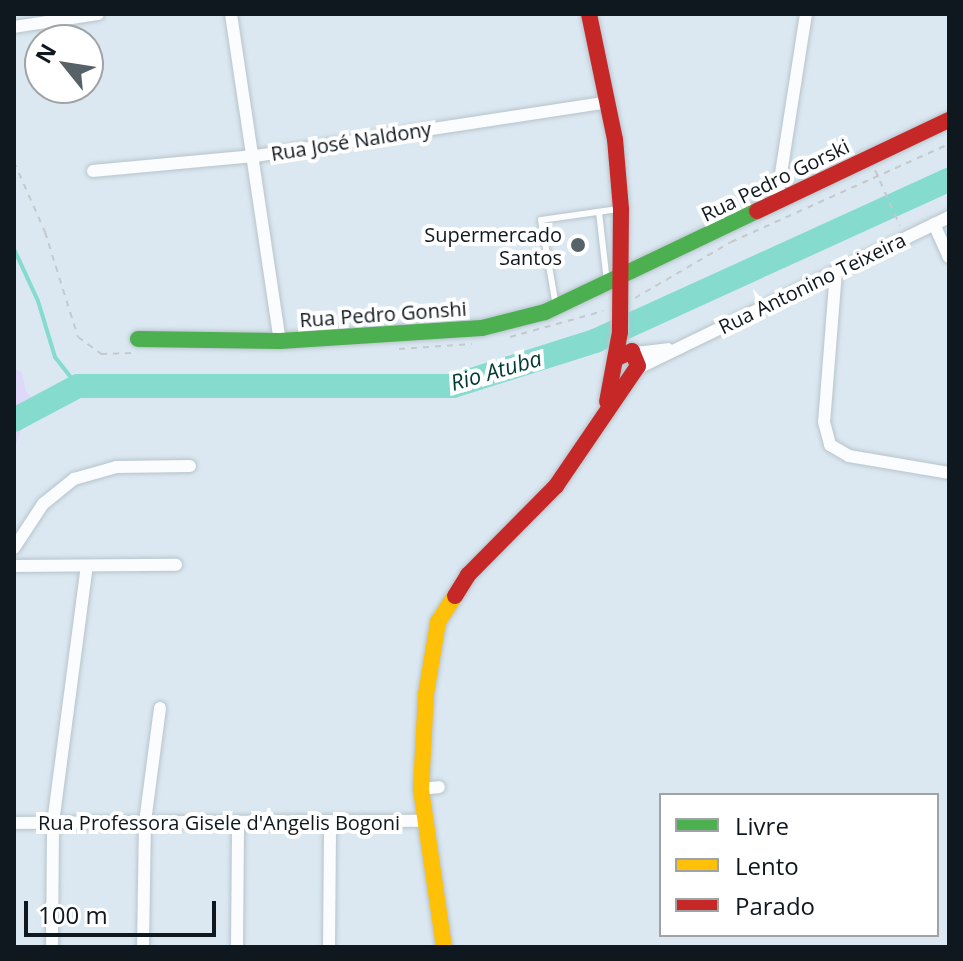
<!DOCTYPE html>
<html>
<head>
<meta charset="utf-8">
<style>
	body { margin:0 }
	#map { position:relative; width:963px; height:961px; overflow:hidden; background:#dbe8f2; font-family:"Open Sans",sans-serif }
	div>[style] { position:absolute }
	.green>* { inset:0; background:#ded8f9 }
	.stream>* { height:4px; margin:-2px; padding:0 2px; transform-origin:2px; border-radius:2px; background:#84dbce }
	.river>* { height:24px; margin:-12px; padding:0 12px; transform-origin:12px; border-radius:12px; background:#84dbce }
	.path>* { height:2px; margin-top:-1px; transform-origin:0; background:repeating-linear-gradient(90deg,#c4c9cc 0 6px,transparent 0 12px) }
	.roads { filter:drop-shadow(0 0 2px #b8c3ca) drop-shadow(0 0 2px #b8c3ca) }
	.lane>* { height:6px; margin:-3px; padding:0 3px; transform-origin:3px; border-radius:3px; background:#fafcfd }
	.street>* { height:12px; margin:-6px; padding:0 6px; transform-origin:6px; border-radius:6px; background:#fafcfd }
	.fast>* { height:16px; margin:-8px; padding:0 8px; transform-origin:8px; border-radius:8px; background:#4caf50 }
	.slow>* { height:16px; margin:-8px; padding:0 8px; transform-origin:8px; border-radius:8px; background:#ffc107 }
	.jam>* { height:16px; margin:-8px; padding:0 8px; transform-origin:8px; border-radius:8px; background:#c62828 }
	.dots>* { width:22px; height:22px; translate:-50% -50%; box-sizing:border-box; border:4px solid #fff; border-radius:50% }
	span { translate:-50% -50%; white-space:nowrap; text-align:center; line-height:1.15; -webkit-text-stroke:8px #fff; paint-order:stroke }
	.street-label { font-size:20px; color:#0f181e }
	.poi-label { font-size:20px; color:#0f181e }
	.right { translate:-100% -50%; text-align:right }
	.water-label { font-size:22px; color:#003b32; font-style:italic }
	.frame { position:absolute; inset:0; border:16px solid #0f181e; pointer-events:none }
	.legend { position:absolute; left:659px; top:793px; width:280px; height:144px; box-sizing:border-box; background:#fff; border:2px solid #9fa3a5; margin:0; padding:10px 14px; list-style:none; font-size:24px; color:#0f181e }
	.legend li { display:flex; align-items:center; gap:16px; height:40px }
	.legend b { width:40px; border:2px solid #9fa3a5 }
	.north { position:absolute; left:24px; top:24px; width:80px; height:80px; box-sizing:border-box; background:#fff; border:2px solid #9fa3a5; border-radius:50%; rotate:300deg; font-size:22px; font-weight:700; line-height:32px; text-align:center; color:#0f181e }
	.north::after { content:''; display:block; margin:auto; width:28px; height:36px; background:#566168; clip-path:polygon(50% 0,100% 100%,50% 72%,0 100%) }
	.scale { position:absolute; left:24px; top:901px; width:192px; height:36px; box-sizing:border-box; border:4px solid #0f181e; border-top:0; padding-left:10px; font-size:24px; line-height:28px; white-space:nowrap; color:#0f181e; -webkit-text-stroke:6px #fff; paint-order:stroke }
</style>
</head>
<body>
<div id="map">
	<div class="green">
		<div style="clip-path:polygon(14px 368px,22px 373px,26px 392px,34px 399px,14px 449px)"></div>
	</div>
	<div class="stream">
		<div style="left:14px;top:249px;width:57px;rotate:65.2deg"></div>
		<div style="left:38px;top:301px;width:59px;rotate:73.1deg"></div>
		<div style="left:55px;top:357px;width:37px;rotate:52deg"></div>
	</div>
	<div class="river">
		<div style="left:14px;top:420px;width:72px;rotate:-28deg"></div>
		<div style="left:78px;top:386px;width:375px"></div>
		<div style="left:453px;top:386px;width:149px;rotate:-17.6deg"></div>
		<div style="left:595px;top:341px;width:389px;rotate:-24.5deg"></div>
	</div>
	<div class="path">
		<div style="left:14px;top:162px;width:77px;rotate:66.1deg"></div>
		<div style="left:45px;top:232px;width:110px;rotate:72.6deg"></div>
		<div style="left:78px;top:337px;width:29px;rotate:36deg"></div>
		<div style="left:101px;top:354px;width:31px;rotate:-2deg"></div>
		<div style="left:875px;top:170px;width:61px;rotate:65.9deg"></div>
		<div style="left:635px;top:298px;width:111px;rotate:-30.3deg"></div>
		<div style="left:731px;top:242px;width:239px;rotate:-24.2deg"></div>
		<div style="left:510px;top:337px;width:97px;rotate:-15.6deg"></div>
		<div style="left:399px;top:349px;width:73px;rotate:-3.9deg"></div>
	</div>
	<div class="roads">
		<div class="lane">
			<div style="left:599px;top:212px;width:70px;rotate:83.5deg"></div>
			<div style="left:556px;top:306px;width:87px;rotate:-99.9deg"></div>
			<div style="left:541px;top:220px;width:78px;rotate:-8.1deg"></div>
		</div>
		<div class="street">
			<div style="left:231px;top:14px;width:331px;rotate:81.5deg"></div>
			<div style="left:14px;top:27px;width:85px;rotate:-8.8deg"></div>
			<div style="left:93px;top:171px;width:164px;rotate:-5.3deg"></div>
			<div style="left:256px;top:156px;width:357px;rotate:-8.7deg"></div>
			<div style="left:777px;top:199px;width:187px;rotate:-81.1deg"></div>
			<div style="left:934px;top:224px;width:36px;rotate:66deg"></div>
			<div style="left:836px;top:271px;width:151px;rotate:94.5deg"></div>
			<div style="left:824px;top:422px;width:24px;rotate:75deg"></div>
			<div style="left:830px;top:445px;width:22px;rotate:30deg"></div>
			<div style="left:849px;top:456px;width:101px;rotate:9.6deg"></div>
			<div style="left:636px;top:353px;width:32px;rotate:-7deg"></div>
			<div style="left:636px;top:369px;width:348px;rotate:-25.9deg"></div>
			<div style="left:14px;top:548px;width:53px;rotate:-56.6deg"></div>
			<div style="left:43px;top:504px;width:40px;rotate:-39deg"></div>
			<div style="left:74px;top:479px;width:44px;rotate:-15.9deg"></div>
			<div style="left:116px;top:467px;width:74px;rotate:-0.8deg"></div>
			<div style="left:14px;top:566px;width:162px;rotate:-0.4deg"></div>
			<div style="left:421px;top:789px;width:18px;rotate:-6deg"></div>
			<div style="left:14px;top:823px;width:409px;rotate:-0.3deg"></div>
			<div style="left:52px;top:947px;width:124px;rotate:-89.5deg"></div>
			<div style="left:53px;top:823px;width:259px;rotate:-82.5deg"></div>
			<div style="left:143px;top:947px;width:125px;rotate:-89.1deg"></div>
			<div style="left:145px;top:822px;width:115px;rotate:-82.5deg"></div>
			<div style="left:237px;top:947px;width:125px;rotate:-89.5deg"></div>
			<div style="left:329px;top:947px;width:126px;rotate:-89.5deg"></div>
		</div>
		<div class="fast">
			<div style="left:138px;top:339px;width:142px;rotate:0.8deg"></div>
			<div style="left:280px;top:341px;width:202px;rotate:-3.7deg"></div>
			<div style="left:482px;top:328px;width:65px;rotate:-14.3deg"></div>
			<div style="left:545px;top:312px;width:235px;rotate:-25.5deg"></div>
		</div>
		<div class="slow">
			<div style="left:444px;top:947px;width:160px;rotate:-98.3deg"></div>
			<div style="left:421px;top:789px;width:95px;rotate:-87deg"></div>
			<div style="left:426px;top:694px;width:73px;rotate:-80.5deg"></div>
			<div style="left:438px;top:622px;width:31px;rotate:-57deg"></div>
		</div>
		<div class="jam">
			<div style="left:589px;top:14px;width:128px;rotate:78.3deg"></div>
			<div style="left:615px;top:139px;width:70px;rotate:85.1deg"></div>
			<div style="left:621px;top:209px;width:123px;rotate:90.5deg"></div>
			<div style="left:620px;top:332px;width:71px;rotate:100.5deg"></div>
			<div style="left:757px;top:211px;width:212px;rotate:-25.4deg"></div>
			<div style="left:455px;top:596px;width:25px;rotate:-58deg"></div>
			<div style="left:468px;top:575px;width:125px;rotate:-45.3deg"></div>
			<div style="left:556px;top:486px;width:145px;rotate:-55.7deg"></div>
			<div style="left:638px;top:366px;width:16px;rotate:-112deg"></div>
			<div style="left:632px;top:351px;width:17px;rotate:155deg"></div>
		</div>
	</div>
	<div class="dots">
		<div style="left:578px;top:245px;background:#566168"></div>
	</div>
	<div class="street-label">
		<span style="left:351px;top:141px;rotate:-9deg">Rua José Naldony</span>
		<span style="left:775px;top:180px;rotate:-26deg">Rua Pedro Gorski</span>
		<span style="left:812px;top:283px;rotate:-26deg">Rua Antonino Teixeira</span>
		<span style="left:383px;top:314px;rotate:-4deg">Rua Pedro Gonshi</span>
		<span style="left:219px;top:822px">Rua Professora Gisele d'Angelis Bogoni</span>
	</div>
	<div class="poi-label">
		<span class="right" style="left:562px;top:246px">Supermercado<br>Santos</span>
	</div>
	<div class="water-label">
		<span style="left:496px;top:370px;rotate:-16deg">Rio Atuba</span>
	</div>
	<div class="frame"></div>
	<ul class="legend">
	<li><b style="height:10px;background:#4caf50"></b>Livre</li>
	<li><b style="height:10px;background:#ffc107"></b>Lento</li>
	<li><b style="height:10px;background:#c62828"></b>Parado</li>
	</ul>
	<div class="north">N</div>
	<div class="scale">100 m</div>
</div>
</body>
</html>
